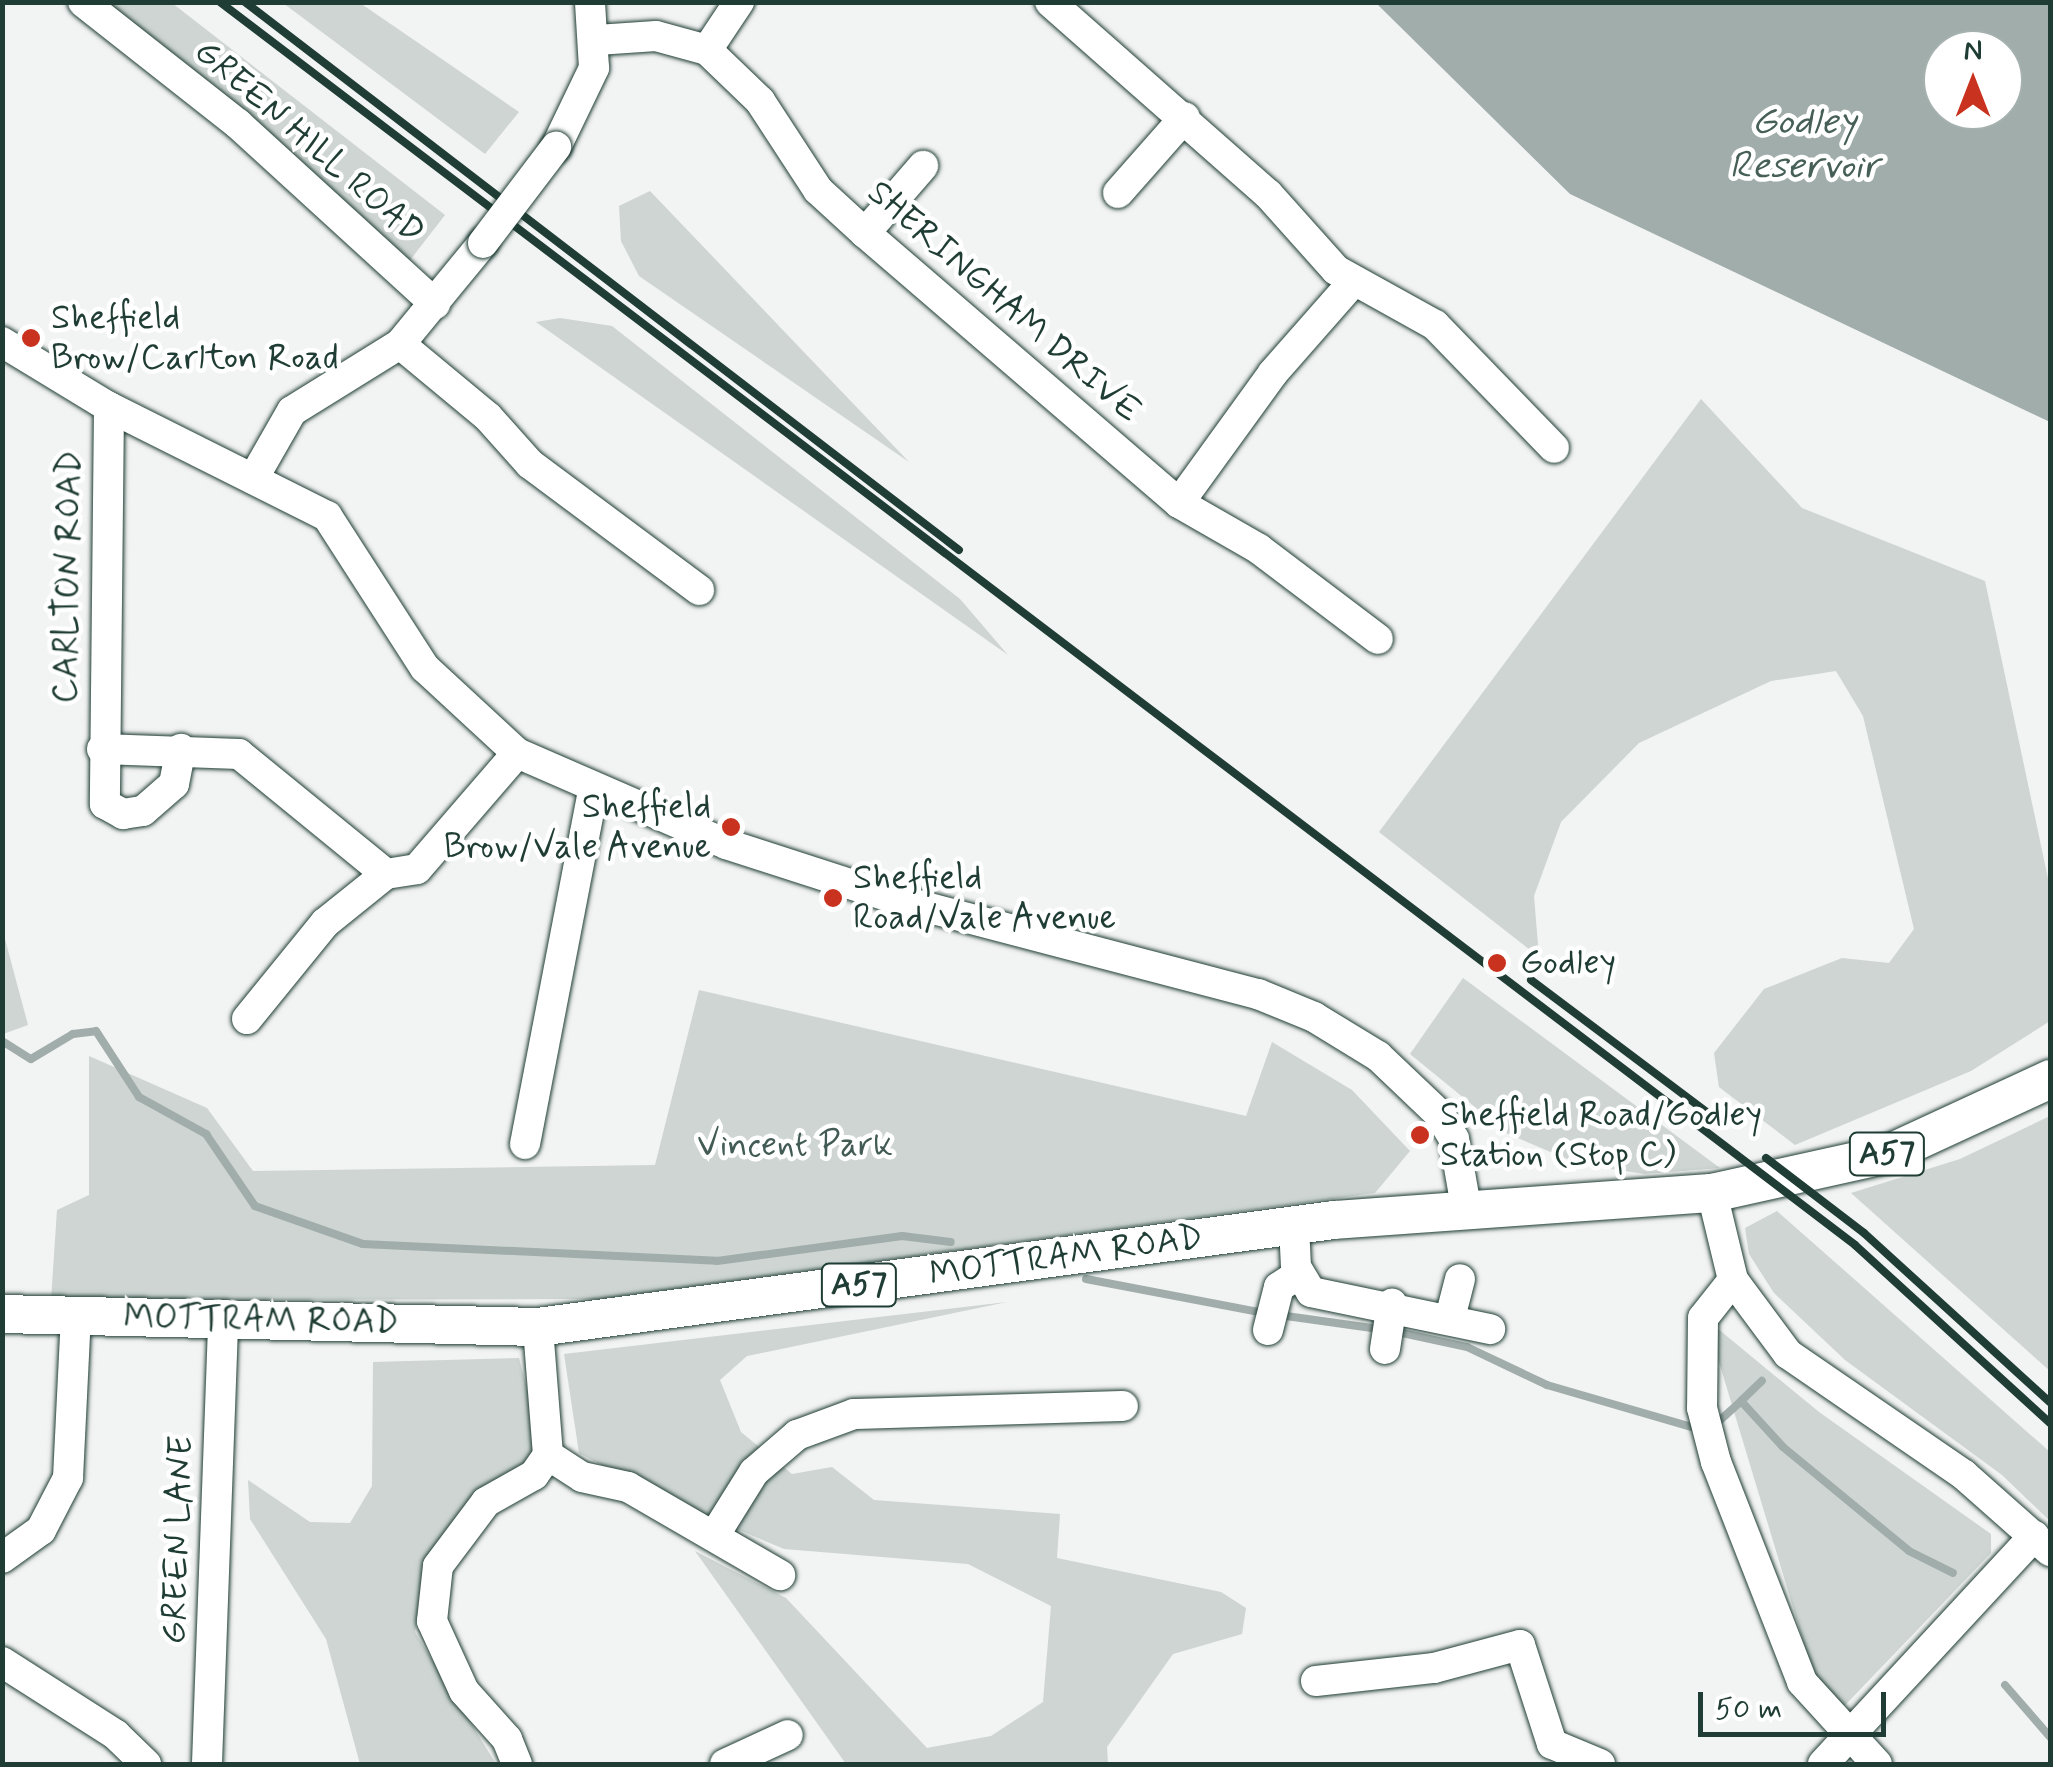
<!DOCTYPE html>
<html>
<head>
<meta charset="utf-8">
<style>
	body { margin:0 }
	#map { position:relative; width:2053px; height:1767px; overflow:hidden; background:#f2f3f3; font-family:Mynerve,sans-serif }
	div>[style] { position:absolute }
	.green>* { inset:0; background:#ced5d3 }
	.water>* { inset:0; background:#a1adaa }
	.stream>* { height:8px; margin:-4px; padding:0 4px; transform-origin:4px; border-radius:4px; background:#a1adaa }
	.roads { filter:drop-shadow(0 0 2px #1f3d34) drop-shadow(0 0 2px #1f3d34) }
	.minor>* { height:30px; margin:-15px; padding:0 15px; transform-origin:15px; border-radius:15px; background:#fff }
	.major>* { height:38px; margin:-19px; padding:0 19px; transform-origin:19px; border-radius:19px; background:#fff }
	.rail>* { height:8px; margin:-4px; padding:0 4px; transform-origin:4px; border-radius:4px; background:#1f3d34 }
	.bridges { filter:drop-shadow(0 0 2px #1f3d34) drop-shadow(0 0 2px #1f3d34) }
	.minor-bridge>* { height:30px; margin:-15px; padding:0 15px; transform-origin:15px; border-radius:15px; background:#fff }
	.dots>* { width:28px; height:28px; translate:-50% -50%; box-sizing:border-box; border:5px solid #fff; border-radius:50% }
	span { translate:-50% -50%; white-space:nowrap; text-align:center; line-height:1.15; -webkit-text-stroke:9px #fff; paint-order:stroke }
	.shield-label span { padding:2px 8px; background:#fff; border:2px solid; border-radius:8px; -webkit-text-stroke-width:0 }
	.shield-label { font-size:32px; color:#1f3d34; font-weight:700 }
	.street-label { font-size:35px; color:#1f3d34 }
	.poi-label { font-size:35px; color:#1f3d34 }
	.left { translate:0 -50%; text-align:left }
	.right { translate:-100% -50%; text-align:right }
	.park-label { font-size:35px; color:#425b54 }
	.water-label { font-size:38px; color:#465f57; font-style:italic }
	.frame { position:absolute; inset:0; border:5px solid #1f3d34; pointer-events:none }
	.north { position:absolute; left:1923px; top:30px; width:100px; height:100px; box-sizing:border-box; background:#fff; border:2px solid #a5b1ae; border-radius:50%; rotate:0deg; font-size:28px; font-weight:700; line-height:40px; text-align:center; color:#1f3d34 }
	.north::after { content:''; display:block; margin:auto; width:35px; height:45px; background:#c8321e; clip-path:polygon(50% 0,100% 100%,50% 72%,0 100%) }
	.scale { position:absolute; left:1698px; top:1692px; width:188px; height:45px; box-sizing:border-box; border:5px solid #1f3d34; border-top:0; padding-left:12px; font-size:30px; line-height:35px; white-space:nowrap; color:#1f3d34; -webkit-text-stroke:8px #fff; paint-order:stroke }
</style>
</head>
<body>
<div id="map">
	<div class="green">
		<div style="clip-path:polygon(99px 3px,172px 3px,445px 215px,407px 264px)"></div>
		<div style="clip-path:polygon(283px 3px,360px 3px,519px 112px,485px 154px)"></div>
		<div style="clip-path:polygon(650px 191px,909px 462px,639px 276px,621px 241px,619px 206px)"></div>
		<div style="clip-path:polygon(560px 318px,612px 326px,960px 599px,1008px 655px,536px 322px)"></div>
		<div style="clip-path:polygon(1701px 399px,1802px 508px,1985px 581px,2050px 888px,2050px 1021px,1971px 1071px,1795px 1145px,1719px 1087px,1714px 1053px,1764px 989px,1842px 958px,1889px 963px,1914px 929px,1863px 716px,1836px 671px,1771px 681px,1639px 743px,1561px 822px,1534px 896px,1539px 957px,1379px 832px)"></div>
		<div style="clip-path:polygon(2px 928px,28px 1025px,3px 1034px,2px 1034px)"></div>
		<div style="clip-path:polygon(1463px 978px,1720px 1168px,1645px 1174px,1579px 1164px,1508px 1134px,1410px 1054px)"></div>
		<div style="clip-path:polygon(699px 990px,1246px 1116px,1272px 1042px,1352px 1090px,1410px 1151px,1375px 1193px,600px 1299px,51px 1300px,57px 1210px,89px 1195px,89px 1056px,207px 1108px,253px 1171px,655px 1165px)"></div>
		<div style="clip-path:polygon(2050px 1116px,2050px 1371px,1851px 1193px,1960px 1159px)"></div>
		<div style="clip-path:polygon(1777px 1211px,2050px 1452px,2050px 1521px,2002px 1475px,1845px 1360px,1774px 1293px,1749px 1254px,1745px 1228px)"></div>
		<div style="clip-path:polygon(1007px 1302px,747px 1356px,720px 1380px,741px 1432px,792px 1474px,832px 1467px,874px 1500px,1060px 1514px,1057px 1558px,1221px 1592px,1246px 1608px,1242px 1634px,1173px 1654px,1107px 1747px,1108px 1764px,846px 1764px,695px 1551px,786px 1598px,927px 1748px,991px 1736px,1043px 1702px,1051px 1606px,968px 1564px,784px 1549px,659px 1496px,579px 1453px,564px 1354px)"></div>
		<div style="clip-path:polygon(1706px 1319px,1819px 1412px,1991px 1534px,1991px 1553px,1828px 1723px)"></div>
		<div style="clip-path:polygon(519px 1358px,537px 1427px,531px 1464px,471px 1500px,427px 1556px,415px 1632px,496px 1764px,360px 1764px,326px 1639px,250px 1519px,248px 1480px,310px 1522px,350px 1523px,372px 1486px,373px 1362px)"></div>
	</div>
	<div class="water">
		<div style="clip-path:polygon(evenodd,1376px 3px,2050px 3px,2050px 422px,1570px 194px,1376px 3px,1943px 50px,2003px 50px,2003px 110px,1943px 110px,1943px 50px)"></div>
	</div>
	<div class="stream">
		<div style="left:2px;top:1041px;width:34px;rotate:32deg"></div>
		<div style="left:31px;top:1059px;width:49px;rotate:-30.8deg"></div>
		<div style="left:73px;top:1034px;width:23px;rotate:-7deg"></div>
		<div style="left:96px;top:1031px;width:79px;rotate:56.9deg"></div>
		<div style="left:139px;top:1097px;width:77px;rotate:28.9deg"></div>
		<div style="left:206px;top:1134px;width:87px;rotate:55.8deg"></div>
		<div style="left:255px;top:1206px;width:114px;rotate:19.4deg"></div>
		<div style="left:363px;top:1244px;width:354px;rotate:2.7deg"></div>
		<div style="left:717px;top:1261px;width:187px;rotate:-7.7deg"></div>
		<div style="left:902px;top:1236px;width:49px;rotate:7deg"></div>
		<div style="left:1086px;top:1279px;width:182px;rotate:10.8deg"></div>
		<div style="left:1279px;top:1315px;width:101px;rotate:8deg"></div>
		<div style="left:1393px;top:1331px;width:76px;rotate:12.2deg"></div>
		<div style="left:1467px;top:1347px;width:89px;rotate:25.4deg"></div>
		<div style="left:1547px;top:1385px;width:151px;rotate:16.2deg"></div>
		<div style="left:1741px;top:1401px;width:29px;rotate:-44deg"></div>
		<div style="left:1718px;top:1422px;width:31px;rotate:-42deg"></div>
		<div style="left:1741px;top:1401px;width:62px;rotate:47.6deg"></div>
		<div style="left:1783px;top:1447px;width:163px;rotate:39.5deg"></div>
		<div style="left:1909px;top:1551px;width:49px;rotate:26.6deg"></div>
		<div style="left:2005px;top:1685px;width:69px;rotate:49.1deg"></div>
	</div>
	<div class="roads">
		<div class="minor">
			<div style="left:83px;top:2px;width:197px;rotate:38.2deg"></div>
			<div style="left:238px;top:124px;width:267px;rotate:42.4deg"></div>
			<div style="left:1050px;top:2px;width:290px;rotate:41.4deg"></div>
			<div style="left:1268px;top:194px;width:102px;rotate:48.2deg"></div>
			<div style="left:1336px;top:270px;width:113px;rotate:29.1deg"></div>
			<div style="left:1435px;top:325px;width:171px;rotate:45.9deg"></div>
			<div style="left:597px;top:40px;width:59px;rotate:-3.9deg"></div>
			<div style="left:656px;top:36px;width:53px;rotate:15.4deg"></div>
			<div style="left:707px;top:50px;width:74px;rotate:43.9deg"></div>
			<div style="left:760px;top:101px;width:106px;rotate:56.9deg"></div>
			<div style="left:818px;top:190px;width:64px;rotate:42.5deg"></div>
			<div style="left:865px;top:233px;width:414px;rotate:40.7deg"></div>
			<div style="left:1179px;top:503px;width:92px;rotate:29.9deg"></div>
			<div style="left:1259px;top:549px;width:149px;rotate:37.1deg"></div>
			<div style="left:707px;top:50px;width:58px;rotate:-56.3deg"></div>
			<div style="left:556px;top:147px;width:88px;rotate:-64.3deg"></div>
			<div style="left:594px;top:68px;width:66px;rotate:-93.5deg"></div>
			<div style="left:1118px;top:193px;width:101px;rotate:-48.6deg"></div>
			<div style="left:865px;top:233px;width:89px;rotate:-49.1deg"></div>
			<div style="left:2px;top:342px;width:125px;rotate:31.3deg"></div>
			<div style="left:109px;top:407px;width:244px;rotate:26.6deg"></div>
			<div style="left:327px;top:516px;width:181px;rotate:57.2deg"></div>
			<div style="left:425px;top:668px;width:125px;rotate:42.7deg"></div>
			<div style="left:517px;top:753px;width:228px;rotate:23.5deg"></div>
			<div style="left:726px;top:844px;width:186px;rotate:17.9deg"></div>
			<div style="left:903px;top:901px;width:367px;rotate:14.7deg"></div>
			<div style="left:1258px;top:994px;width:61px;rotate:22.3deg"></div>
			<div style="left:1314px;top:1017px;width:75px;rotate:31.4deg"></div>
			<div style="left:1378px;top:1056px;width:84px;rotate:43.6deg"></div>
			<div style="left:1439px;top:1114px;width:29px;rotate:59deg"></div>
			<div style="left:1454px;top:1139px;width:69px;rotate:80deg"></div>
			<div style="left:400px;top:344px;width:114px;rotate:39.7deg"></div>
			<div style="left:488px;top:417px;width:63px;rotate:48.2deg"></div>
			<div style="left:530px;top:464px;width:211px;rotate:36.7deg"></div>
			<div style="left:109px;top:407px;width:397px;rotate:90.6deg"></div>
			<div style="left:105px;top:804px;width:21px;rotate:29deg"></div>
			<div style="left:123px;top:814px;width:20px;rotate:-9deg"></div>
			<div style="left:143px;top:811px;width:41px;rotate:-41.1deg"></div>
			<div style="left:174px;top:784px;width:36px;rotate:-79deg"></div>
			<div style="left:253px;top:479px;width:78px;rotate:-60.2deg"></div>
			<div style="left:292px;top:411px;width:127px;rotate:-31.8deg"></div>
			<div style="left:400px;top:344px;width:131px;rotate:-50.6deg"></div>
			<div style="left:1179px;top:503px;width:160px;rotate:-54.1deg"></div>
			<div style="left:1273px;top:373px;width:120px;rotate:-48.7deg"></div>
			<div style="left:102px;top:749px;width:137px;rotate:2.1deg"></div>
			<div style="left:239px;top:754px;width:190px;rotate:39.2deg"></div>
			<div style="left:247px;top:1019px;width:124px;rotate:-50.9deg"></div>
			<div style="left:325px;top:923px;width:78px;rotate:-38.8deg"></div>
			<div style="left:386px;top:874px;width:31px;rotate:-9deg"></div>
			<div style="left:417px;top:869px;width:153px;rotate:-49.2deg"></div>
			<div style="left:525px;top:1144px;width:359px;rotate:-79.1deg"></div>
			<div style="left:1712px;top:1193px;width:89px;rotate:76.4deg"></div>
			<div style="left:1733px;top:1280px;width:92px;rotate:53.4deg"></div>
			<div style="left:1788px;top:1354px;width:214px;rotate:34.5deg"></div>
			<div style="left:1964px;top:1475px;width:115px;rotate:41.5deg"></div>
			<div style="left:1294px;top:1225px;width:42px;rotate:87.3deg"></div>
			<div style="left:1296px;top:1267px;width:29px;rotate:59deg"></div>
			<div style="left:1311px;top:1292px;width:183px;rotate:11.7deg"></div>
			<div style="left:1733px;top:1280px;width:48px;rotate:128.3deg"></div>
			<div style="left:1703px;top:1318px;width:90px;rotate:90.6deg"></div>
			<div style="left:1702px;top:1408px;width:56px;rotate:75.5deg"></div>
			<div style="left:1716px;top:1462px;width:236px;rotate:68.6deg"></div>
			<div style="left:1802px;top:1682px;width:111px;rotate:47.6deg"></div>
			<div style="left:1450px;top:1318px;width:40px;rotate:-75.6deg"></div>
			<div style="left:1268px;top:1330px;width:44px;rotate:-75.7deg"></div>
			<div style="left:1279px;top:1287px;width:24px;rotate:-33deg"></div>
			<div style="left:1385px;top:1349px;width:46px;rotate:-81.2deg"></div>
			<div style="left:548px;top:1455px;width:40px;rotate:32.9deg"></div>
			<div style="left:582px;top:1477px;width:47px;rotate:12.3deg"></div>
			<div style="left:628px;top:1487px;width:176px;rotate:30.1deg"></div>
			<div style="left:714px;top:1536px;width:75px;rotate:-58deg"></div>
			<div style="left:754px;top:1472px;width:57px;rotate:-40.7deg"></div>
			<div style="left:797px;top:1435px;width:61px;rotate:-20.2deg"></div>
			<div style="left:854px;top:1414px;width:269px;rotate:-1.7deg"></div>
			<div style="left:2px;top:1558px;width:48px;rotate:-35.7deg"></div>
			<div style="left:41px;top:1530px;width:59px;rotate:-62.6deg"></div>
			<div style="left:68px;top:1478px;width:162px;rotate:-87.2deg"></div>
			<div style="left:2px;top:1662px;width:135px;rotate:32.6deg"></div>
			<div style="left:116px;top:1735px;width:42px;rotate:44deg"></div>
			<div style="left:1316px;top:1681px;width:119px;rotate:-6.3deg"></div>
			<div style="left:1434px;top:1668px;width:89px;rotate:-15deg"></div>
			<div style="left:1520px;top:1645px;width:104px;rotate:72.1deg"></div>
			<div style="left:1552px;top:1744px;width:52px;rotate:22.6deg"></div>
			<div style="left:207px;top:1763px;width:444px;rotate:-87.9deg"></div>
			<div style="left:517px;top:1764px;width:27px;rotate:-112deg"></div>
			<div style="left:507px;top:1739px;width:64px;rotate:-131.9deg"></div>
			<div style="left:464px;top:1691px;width:77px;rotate:-114.6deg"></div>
			<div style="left:432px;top:1621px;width:55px;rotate:-83.8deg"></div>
			<div style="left:438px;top:1566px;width:80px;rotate:-53.1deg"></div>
			<div style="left:486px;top:1502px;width:55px;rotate:-29.4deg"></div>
			<div style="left:534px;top:1475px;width:24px;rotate:-55deg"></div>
			<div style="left:548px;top:1455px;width:128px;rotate:-94.5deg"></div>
			<div style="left:725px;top:1764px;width:69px;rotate:-24.7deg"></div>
			<div style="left:1823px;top:1764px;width:311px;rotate:-47.2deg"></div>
		</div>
		<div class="major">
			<div style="left:2px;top:1314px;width:536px;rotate:1.39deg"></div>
			<div style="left:538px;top:1327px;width:803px;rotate:-7.66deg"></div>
			<div style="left:1334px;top:1220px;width:379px;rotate:-4.1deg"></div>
			<div style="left:1712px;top:1193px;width:180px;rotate:-12.5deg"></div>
			<div style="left:1888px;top:1154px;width:179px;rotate:-24.8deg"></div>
		</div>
	</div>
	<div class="rail">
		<div style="left:220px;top:2px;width:2054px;rotate:37.24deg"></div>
		<div style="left:1855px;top:1245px;width:264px;rotate:42.4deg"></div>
		<div style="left:245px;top:2px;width:900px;rotate:37.51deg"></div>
		<div style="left:1531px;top:980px;width:230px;rotate:36.9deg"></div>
		<div style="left:1766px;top:1158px;width:123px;rotate:37.4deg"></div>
		<div style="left:1864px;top:1233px;width:251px;rotate:42.3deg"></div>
	</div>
	<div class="bridges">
		<div class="minor-bridge">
			<div style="left:483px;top:243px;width:121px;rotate:-52.8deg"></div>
		</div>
	</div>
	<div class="dots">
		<div style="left:31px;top:338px;background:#c8321e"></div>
		<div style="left:731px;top:827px;background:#c8321e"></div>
		<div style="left:833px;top:898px;background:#c8321e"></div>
		<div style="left:1497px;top:963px;background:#c8321e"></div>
		<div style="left:1420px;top:1135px;background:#c8321e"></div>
	</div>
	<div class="shield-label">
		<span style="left:1887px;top:1154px">A57</span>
		<span style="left:859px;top:1285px">A57</span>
	</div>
	<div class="street-label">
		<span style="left:309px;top:142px;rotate:41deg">GREEN HILL ROAD</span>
		<span style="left:1004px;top:302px;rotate:41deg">SHERINGHAM DRIVE</span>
		<span style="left:68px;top:577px;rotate:-89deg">CARLTON ROAD</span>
		<span style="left:1066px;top:1256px;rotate:-8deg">MOTTRAM ROAD</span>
		<span style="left:261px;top:1320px;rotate:1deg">MOTTRAM ROAD</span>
		<span style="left:178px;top:1540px;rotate:-88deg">GREEN LANE</span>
	</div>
	<div class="poi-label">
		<span class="left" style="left:51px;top:338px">Sheffield<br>Brow/Carlton Road</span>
		<span class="right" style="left:711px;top:827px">Sheffield<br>Brow/Vale Avenue</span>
		<span class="left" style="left:853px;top:898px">Sheffield<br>Road/Vale Avenue</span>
		<span class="left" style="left:1520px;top:963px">Godley</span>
		<span class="left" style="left:1440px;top:1135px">Sheffield Road/Godley<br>Station (Stop C)</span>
	</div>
	<div class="park-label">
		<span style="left:795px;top:1145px">Vincent Park</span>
	</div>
	<div class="water-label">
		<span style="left:1804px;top:145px">Godley<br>Reservoir</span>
	</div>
	<div class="frame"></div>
	<div class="north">N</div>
	<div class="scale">50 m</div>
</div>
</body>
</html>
